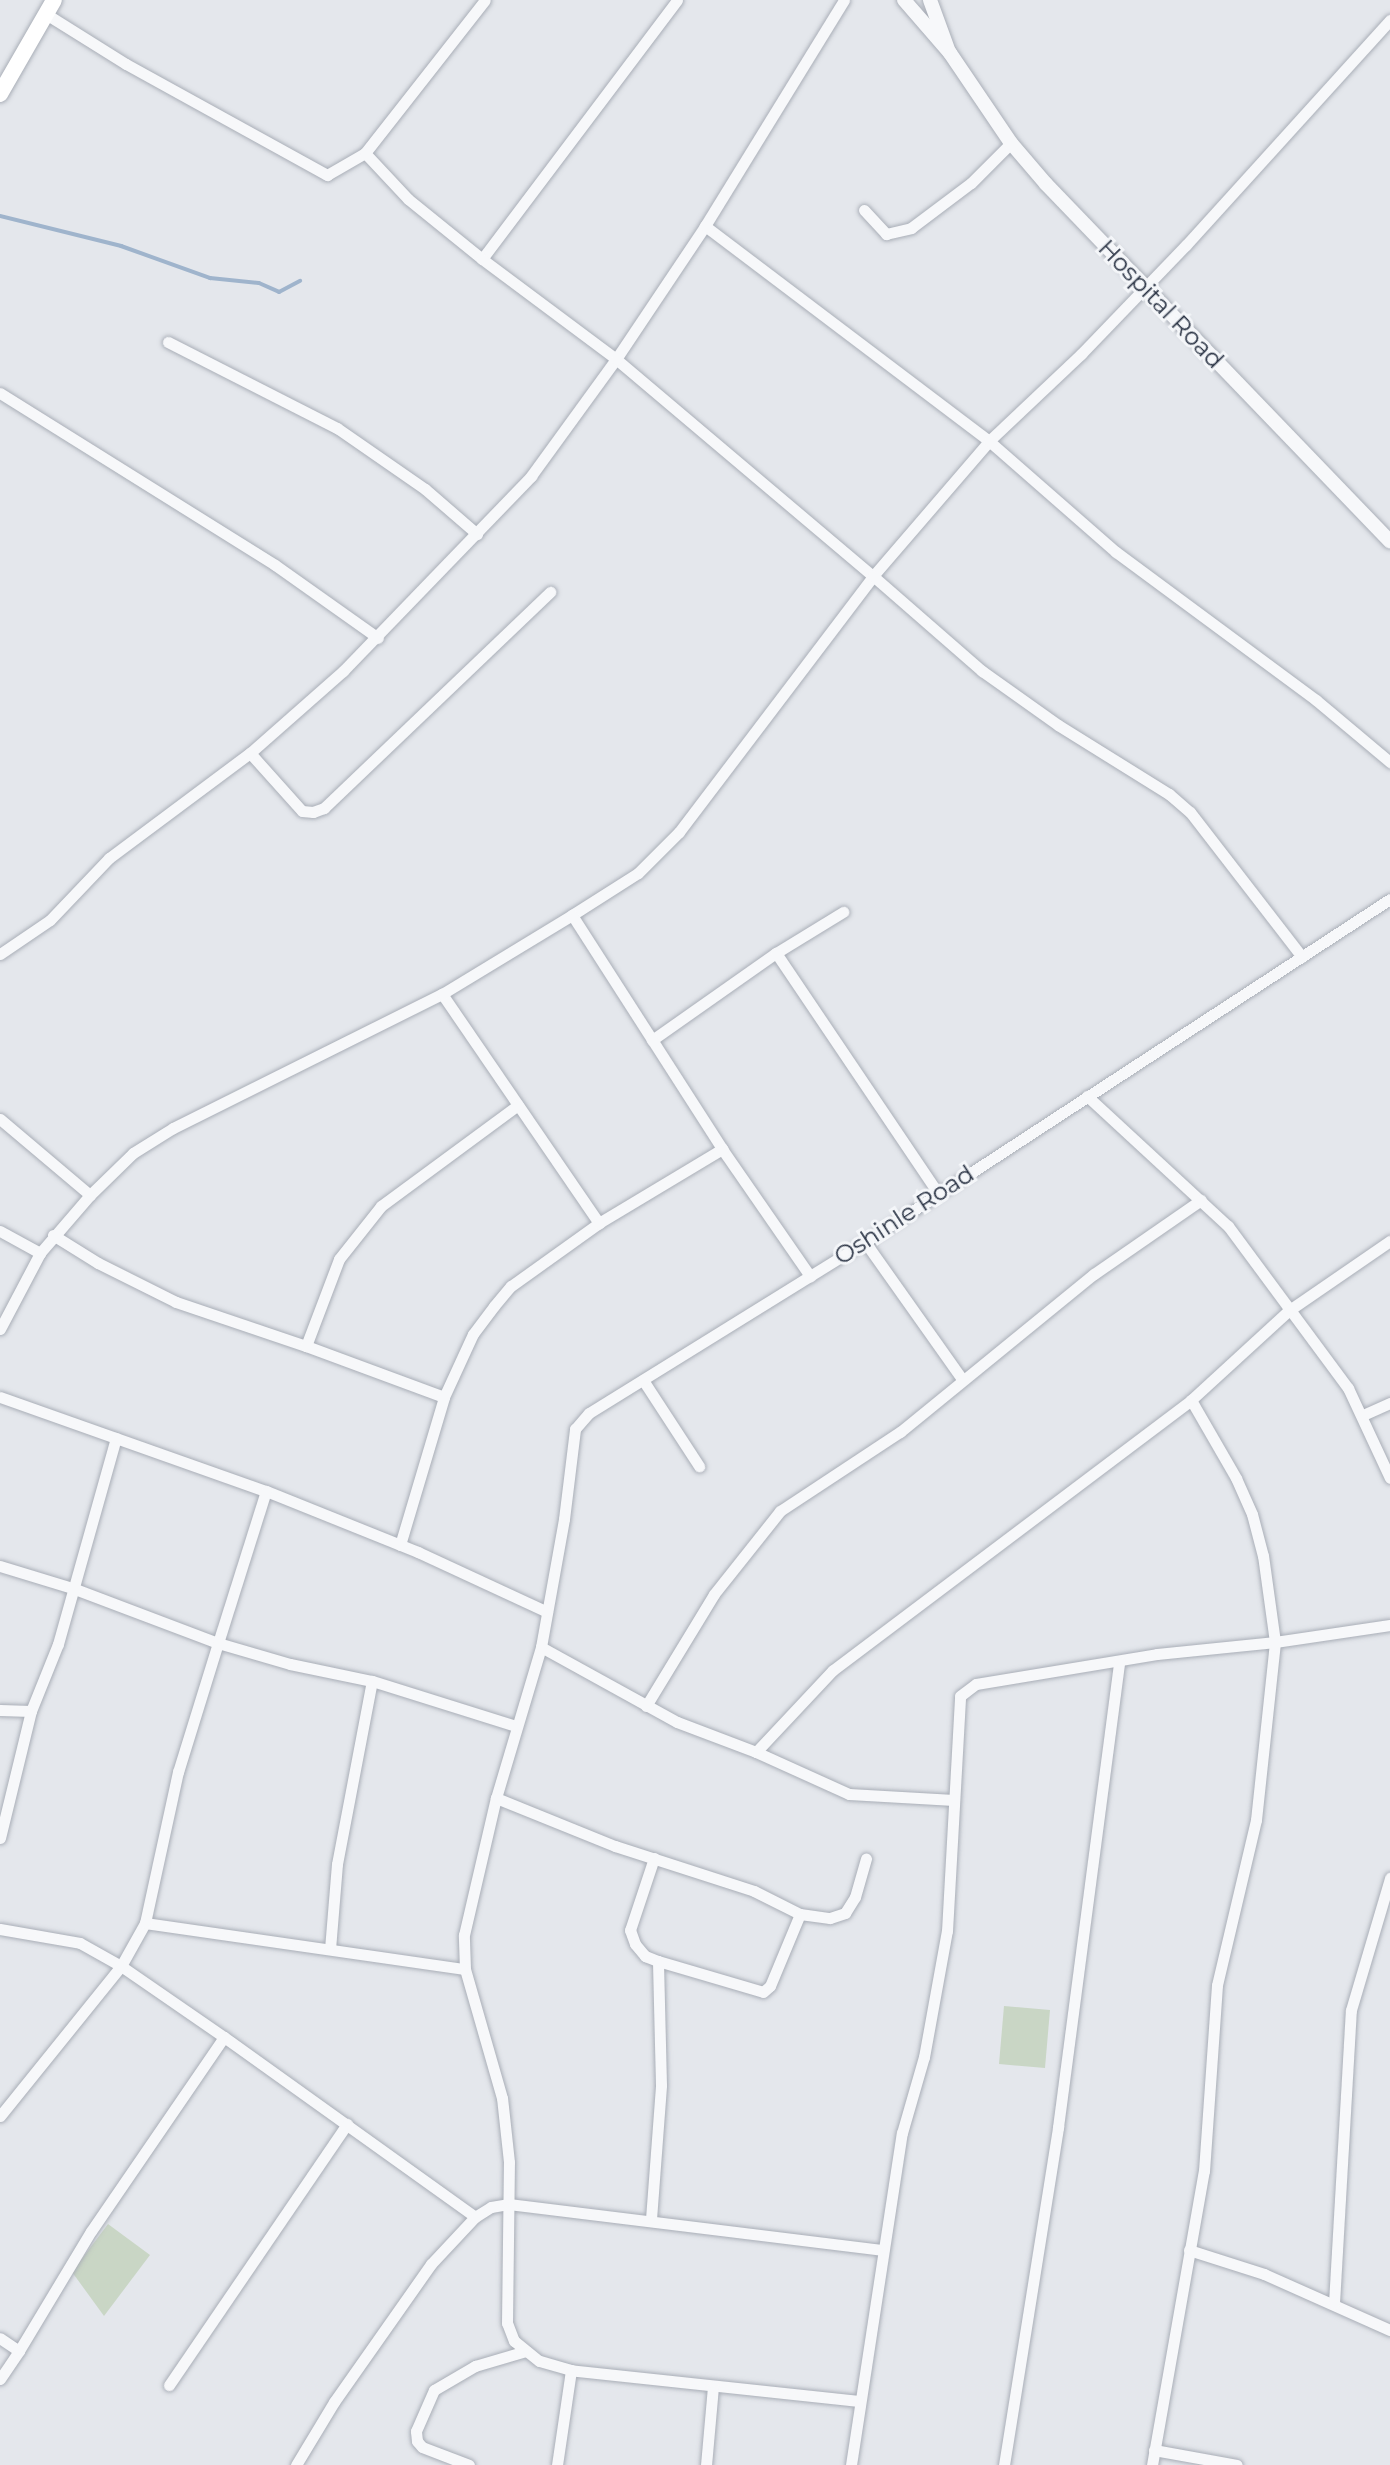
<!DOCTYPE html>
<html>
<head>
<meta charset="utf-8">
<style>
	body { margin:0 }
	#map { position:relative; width:1390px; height:2465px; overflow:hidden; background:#e4e7ec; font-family:Montserrat,sans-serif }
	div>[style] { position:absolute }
	.green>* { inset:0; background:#c9d6c5 }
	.stream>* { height:4px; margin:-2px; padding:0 2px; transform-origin:2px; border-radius:2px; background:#9fb4cc }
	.roads { filter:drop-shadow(0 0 2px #a9aeb7) drop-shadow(0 0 2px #a9aeb7) }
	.minor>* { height:11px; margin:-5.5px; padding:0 5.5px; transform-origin:5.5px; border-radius:5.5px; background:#f7f8fa }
	.tertiary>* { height:14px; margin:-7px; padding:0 7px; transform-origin:7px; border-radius:7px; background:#f7f8fa }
	.secondary>* { height:16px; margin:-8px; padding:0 8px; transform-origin:8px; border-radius:8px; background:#fff }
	span { translate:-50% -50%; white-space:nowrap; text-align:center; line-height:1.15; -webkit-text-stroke:6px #f4f6f9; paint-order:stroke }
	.street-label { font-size:24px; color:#2b3445 }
</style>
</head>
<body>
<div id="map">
	<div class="green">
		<div style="clip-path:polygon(1004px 2006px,1050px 2010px,1045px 2068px,999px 2064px)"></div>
		<div style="clip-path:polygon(108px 2224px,150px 2255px,104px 2316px,72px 2272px)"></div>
	</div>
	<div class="stream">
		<div style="left:0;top:216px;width:125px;rotate:13.9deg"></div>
		<div style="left:121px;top:246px;width:95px;rotate:19.8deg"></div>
		<div style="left:210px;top:278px;width:49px;rotate:5.8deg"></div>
		<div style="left:259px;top:283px;width:22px;rotate:24deg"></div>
		<div style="left:279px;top:292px;width:24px;rotate:-28deg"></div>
	</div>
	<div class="roads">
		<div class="minor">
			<div style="left:46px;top:14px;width:94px;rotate:32deg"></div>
			<div style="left:126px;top:64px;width:230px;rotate:28.9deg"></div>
			<div style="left:327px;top:175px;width:44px;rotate:-30.1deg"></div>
			<div style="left:365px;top:153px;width:194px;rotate:-51.9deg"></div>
			<div style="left:365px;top:153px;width:63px;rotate:46.9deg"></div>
			<div style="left:408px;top:199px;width:95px;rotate:39deg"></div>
			<div style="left:482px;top:259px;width:324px;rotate:-53deg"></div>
			<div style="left:864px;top:210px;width:33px;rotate:47deg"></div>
			<div style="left:886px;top:234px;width:26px;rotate:-13deg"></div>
			<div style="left:911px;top:228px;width:75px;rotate:-36.9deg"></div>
			<div style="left:971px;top:183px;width:57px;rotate:-45deg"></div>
			<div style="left:705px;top:226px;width:356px;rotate:37.1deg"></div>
			<div style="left:989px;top:441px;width:127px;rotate:-43.4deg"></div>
			<div style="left:1081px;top:354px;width:151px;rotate:-46.1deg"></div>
			<div style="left:1186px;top:245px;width:304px;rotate:-47.8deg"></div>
			<div style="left:482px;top:259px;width:167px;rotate:36.7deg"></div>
			<div style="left:616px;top:359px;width:336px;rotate:40.2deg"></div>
			<div style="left:873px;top:576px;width:178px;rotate:-49.3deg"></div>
			<div style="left:989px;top:441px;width:169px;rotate:41.2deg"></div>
			<div style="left:1116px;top:552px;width:249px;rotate:36.5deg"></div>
			<div style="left:1316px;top:700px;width:97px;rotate:40deg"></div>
			<div style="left:168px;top:342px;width:190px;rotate:27deg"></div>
			<div style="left:337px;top:428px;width:107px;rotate:34.7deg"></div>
			<div style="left:425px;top:489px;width:69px;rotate:40.9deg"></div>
			<div style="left:0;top:393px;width:324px;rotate:32deg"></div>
			<div style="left:275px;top:565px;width:126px;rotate:35.3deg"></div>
			<div style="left:250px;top:753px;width:78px;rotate:48.1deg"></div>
			<div style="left:302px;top:811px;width:11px;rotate:5deg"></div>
			<div style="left:313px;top:812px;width:12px;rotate:-20deg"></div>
			<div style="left:324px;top:808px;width:313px;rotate:-43.7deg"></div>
			<div style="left:572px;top:915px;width:78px;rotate:-32.5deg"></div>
			<div style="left:638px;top:873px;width:58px;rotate:-45deg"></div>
			<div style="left:679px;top:832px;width:321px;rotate:-52.8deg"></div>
			<div style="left:873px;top:576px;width:145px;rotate:41.1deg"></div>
			<div style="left:982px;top:671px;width:93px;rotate:35.4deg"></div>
			<div style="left:1058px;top:725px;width:131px;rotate:31.9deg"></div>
			<div style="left:1169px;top:794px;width:28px;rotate:41deg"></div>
			<div style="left:1190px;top:812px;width:183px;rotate:52.3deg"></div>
			<div style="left:776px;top:953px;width:79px;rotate:-31.5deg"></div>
			<div style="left:0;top:954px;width:60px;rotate:-34.2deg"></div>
			<div style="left:50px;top:920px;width:86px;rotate:-46.4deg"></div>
			<div style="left:109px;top:858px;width:176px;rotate:-36.7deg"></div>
			<div style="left:250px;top:753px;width:124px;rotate:-41.4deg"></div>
			<div style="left:343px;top:671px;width:271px;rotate:-46deg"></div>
			<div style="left:531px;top:476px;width:145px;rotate:-54deg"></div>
			<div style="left:616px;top:359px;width:160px;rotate:-56.2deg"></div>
			<div style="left:705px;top:226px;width:265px;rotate:-58.4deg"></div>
			<div style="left:442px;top:994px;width:278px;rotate:55.6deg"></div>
			<div style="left:652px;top:1040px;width:151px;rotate:-35.1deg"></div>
			<div style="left:776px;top:953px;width:290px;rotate:56deg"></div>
			<div style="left:1087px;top:1096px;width:192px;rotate:42.7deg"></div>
			<div style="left:1228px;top:1226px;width:202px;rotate:53.5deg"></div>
			<div style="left:1348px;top:1388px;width:99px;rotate:65deg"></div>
			<div style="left:0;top:1119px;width:118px;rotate:40.2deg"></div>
			<div style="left:0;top:1231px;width:46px;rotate:28.8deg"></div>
			<div style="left:40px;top:1253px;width:77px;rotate:-49.2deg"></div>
			<div style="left:90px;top:1195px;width:60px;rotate:-44.3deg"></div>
			<div style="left:133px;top:1153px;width:47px;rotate:-32deg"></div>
			<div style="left:173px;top:1128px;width:301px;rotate:-26.5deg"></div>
			<div style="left:442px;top:994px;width:152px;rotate:-31.3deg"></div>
			<div style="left:572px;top:915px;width:278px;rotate:57.3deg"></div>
			<div style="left:722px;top:1149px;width:155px;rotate:55.3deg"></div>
			<div style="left:53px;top:1235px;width:53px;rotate:31.9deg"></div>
			<div style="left:98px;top:1263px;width:87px;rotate:26.6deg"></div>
			<div style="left:176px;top:1302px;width:137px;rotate:18.7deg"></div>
			<div style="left:865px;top:1242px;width:168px;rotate:54.7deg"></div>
			<div style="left:0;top:1329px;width:86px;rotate:-62.2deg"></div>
			<div style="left:643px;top:1380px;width:103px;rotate:56.9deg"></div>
			<div style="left:0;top:1397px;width:282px;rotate:19.5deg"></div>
			<div style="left:266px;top:1491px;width:164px;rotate:21.9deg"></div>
			<div style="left:418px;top:1552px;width:142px;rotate:24.9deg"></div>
			<div style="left:444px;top:1397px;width:147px;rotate:-159.7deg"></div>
			<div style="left:306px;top:1346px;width:93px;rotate:-69.2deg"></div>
			<div style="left:339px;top:1259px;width:68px;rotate:-51.6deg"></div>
			<div style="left:381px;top:1206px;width:170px;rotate:-36.4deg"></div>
			<div style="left:1363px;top:1415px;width:30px;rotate:-24deg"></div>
			<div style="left:400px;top:1545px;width:154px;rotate:-73.4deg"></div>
			<div style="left:444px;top:1397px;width:69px;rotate:-65.3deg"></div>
			<div style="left:473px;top:1334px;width:35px;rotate:-53deg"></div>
			<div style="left:494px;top:1306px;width:26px;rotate:-50deg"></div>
			<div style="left:511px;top:1286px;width:108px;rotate:-35.6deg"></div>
			<div style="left:599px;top:1223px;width:144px;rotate:-31deg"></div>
			<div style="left:0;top:1566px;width:78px;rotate:17deg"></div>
			<div style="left:75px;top:1589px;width:153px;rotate:20.7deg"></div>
			<div style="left:218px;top:1643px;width:159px;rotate:-72.5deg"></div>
			<div style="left:541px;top:1647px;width:155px;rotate:28.9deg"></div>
			<div style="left:677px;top:1722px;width:85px;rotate:20.8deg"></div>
			<div style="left:756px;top:1752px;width:112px;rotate:-46.8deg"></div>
			<div style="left:833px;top:1670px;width:448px;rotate:-37deg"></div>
			<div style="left:1191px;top:1400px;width:132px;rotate:-42.5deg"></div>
			<div style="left:1288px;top:1311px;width:124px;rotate:-34.5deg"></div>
			<div style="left:646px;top:1706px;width:131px;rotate:-58.7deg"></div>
			<div style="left:714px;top:1594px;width:106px;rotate:-51.5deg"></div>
			<div style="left:780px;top:1511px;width:144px;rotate:-33.4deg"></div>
			<div style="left:900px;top:1432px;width:250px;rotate:-39.2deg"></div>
			<div style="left:1094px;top:1274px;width:130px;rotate:-34.7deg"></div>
			<div style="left:0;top:1710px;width:31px;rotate:2deg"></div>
			<div style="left:756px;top:1752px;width:102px;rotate:24.3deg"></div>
			<div style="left:849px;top:1794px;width:105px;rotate:3.3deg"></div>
			<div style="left:496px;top:1798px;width:128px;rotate:22deg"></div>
			<div style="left:615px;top:1846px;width:146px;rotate:17.9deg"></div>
			<div style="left:754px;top:1891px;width:51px;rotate:26.6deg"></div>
			<div style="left:0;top:1838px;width:131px;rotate:-76.3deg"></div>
			<div style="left:31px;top:1711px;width:72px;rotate:-68.1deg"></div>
			<div style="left:58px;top:1644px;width:214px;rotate:-74.3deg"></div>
			<div style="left:654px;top:1858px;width:76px;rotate:108.4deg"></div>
			<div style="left:630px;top:1930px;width:15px;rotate:70deg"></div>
			<div style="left:635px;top:1944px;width:16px;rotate:50deg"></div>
			<div style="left:645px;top:1956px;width:14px;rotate:21deg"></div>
			<div style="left:145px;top:1923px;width:323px;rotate:8.2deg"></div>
			<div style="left:0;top:1929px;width:81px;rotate:9.9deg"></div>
			<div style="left:80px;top:1943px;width:47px;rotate:29.3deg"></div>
			<div style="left:121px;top:1966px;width:49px;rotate:-60.8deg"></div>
			<div style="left:145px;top:1923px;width:155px;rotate:-77.7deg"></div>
			<div style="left:178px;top:1772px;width:135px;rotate:-72.8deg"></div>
			<div style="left:218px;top:1643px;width:75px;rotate:16.3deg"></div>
			<div style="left:290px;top:1664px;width:84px;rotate:11.7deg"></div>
			<div style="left:372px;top:1681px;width:151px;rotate:17.4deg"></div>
			<div style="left:330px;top:1949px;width:85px;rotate:-85.3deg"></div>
			<div style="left:337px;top:1864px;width:186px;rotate:-79.2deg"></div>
			<div style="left:224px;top:2037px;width:309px;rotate:35.6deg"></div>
			<div style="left:475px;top:2217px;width:19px;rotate:-32deg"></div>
			<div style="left:491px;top:2207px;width:17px;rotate:-10deg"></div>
			<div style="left:508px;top:2204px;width:377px;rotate:7deg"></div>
			<div style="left:0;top:2116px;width:193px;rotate:-51.1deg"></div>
			<div style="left:121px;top:1966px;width:125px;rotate:34.6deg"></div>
			<div style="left:224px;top:2037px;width:235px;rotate:124.4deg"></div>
			<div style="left:91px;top:2231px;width:140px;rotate:121deg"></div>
			<div style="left:19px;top:2351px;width:23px;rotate:-146deg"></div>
			<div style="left:651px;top:2219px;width:134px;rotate:-85.7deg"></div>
			<div style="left:661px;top:2085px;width:124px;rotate:-91.4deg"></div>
			<div style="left:658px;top:1961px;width:109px;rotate:16.4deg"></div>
			<div style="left:763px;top:1992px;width:9px;rotate:-41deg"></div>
			<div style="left:770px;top:1986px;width:78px;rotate:-67.4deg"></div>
			<div style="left:800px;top:1914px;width:30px;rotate:8deg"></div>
			<div style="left:830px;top:1918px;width:16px;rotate:-18deg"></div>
			<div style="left:845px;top:1913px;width:19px;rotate:-58deg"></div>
			<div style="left:855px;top:1897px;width:40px;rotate:-74deg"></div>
			<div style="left:1189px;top:2250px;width:79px;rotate:17.7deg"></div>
			<div style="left:1264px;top:2274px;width:138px;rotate:24deg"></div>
			<div style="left:1334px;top:2303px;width:293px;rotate:-86.7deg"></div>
			<div style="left:1351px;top:2010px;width:138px;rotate:-73.5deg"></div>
			<div style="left:0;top:2379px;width:34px;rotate:-56deg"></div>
			<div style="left:169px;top:2385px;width:316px;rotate:-55.7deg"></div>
			<div style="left:859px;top:2401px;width:290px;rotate:-173.9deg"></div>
			<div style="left:571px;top:2370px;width:33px;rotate:-164deg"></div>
			<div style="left:539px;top:2361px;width:32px;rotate:-141deg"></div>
			<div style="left:514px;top:2341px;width:19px;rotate:-111deg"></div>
			<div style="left:507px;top:2323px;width:161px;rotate:-89.3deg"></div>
			<div style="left:509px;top:2162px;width:64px;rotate:-96.2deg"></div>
			<div style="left:502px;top:2098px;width:134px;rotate:-106deg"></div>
			<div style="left:465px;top:1969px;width:34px;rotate:-92deg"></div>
			<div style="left:464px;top:1935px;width:141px;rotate:-76.9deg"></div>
			<div style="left:496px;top:1798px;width:158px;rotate:-73.4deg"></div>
			<div style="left:541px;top:1647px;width:130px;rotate:-79.8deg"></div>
			<div style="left:564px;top:1519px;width:91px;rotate:-83deg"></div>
			<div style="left:575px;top:1429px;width:21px;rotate:-49deg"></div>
			<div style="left:589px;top:1413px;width:325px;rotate:-31.8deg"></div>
			<div style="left:865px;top:1242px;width:627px;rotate:-33.16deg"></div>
			<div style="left:1154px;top:2450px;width:84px;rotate:10.2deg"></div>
			<div style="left:296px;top:2465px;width:74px;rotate:-58.9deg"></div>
			<div style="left:334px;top:2402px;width:169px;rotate:-54.9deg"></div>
			<div style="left:431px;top:2264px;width:64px;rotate:-46.9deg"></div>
			<div style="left:469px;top:2465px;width:50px;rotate:-159deg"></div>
			<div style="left:422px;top:2447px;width:8px;rotate:-130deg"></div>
			<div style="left:417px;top:2441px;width:10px;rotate:-96deg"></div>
			<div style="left:416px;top:2431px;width:45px;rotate:-66.3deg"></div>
			<div style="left:434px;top:2390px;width:48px;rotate:-30.3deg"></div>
			<div style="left:475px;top:2366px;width:53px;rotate:-16.4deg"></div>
			<div style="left:557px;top:2465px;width:96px;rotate:-81.6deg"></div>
			<div style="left:706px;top:2465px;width:79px;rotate:-84.9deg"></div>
			<div style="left:851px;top:2465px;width:336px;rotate:-81.3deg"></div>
			<div style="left:902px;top:2133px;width:79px;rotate:-73.9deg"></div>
			<div style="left:924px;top:2057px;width:128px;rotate:-79.7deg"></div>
			<div style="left:947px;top:1931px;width:235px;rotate:-86.8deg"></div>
			<div style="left:960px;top:1696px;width:20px;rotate:-37deg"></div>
			<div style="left:976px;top:1684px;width:183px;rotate:-9.4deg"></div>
			<div style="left:1157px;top:1654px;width:119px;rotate:-5.8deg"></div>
			<div style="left:1275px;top:1642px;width:116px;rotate:-8.4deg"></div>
			<div style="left:1004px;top:2465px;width:342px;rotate:-80.9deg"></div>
			<div style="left:1058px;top:2127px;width:469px;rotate:-82.5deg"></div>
			<div style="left:1152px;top:2465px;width:299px;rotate:-80deg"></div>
			<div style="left:1204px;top:2171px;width:186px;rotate:-86deg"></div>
			<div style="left:1217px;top:1985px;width:170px;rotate:-76.7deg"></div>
			<div style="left:1256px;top:1820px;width:179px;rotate:-83.9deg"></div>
			<div style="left:1275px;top:1642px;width:87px;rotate:-97.9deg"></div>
			<div style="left:1263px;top:1556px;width:43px;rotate:-104.7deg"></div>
			<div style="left:1252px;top:1514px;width:39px;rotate:-114deg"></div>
			<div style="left:1236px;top:1478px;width:90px;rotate:-120deg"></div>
		</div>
		<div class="tertiary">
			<div style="left:904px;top:0;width:70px;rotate:49deg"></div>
			<div style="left:950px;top:53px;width:109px;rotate:55.9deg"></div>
			<div style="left:1011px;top:143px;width:54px;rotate:49.5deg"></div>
			<div style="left:1046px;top:184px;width:496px;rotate:46.1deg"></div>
			<div style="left:930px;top:0;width:55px;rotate:69.9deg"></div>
		</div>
		<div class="secondary">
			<div style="left:0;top:94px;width:108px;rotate:-60.1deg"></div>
		</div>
	</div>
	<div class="street-label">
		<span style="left:1161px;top:304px;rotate:46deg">Hospital Road</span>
		<span style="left:904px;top:1215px;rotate:-33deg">Oshinle Road</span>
	</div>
</div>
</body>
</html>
